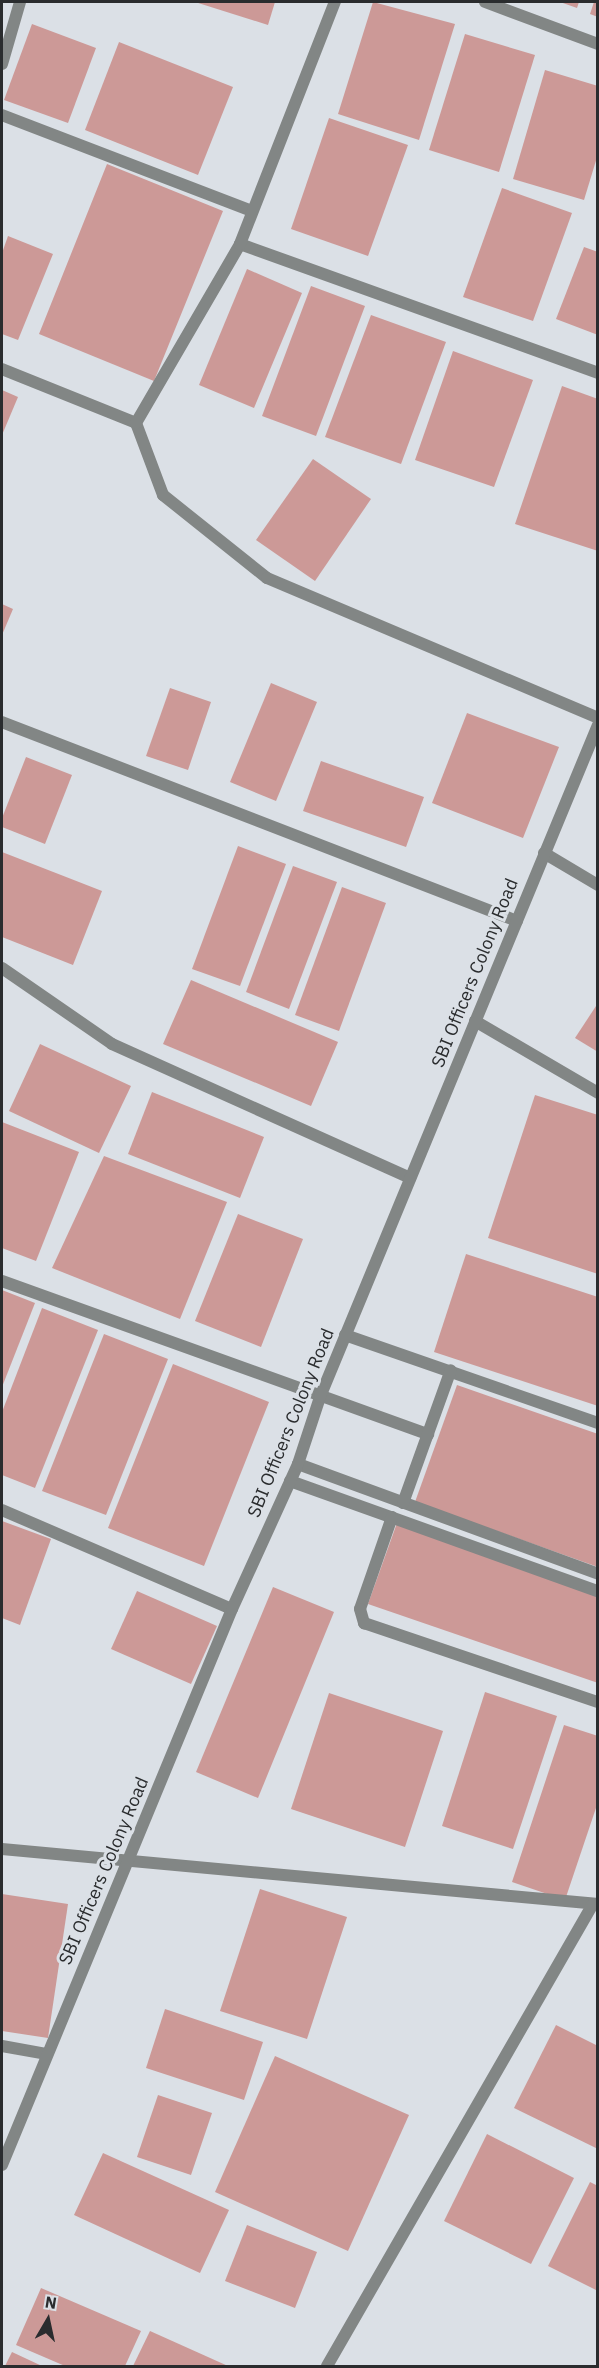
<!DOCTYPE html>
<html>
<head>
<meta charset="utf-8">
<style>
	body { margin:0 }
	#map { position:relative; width:599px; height:2368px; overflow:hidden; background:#dbe0e6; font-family:"IBM Plex Sans",sans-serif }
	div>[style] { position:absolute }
	.building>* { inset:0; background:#cc9997 }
	.minor>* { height:12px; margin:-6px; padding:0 6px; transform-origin:6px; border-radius:6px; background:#828685 }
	span { translate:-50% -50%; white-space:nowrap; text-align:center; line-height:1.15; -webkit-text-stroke:6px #dbe0e6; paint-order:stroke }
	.street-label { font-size:18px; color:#2a2c2e }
	.frame { position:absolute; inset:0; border:3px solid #2a2c2e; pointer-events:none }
	.north { position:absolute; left:18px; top:2290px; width:60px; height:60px; -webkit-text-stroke:4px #dbe0e6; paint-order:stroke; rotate:9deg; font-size:16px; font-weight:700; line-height:24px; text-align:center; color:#2a2c2e }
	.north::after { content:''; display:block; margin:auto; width:21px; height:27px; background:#2a2c2e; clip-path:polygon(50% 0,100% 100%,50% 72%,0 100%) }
</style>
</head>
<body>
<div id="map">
	<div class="building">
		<div style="clip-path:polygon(195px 2px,275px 2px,268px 25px)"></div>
		<div style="clip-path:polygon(373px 2px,455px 24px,419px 140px,338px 114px)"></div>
		<div style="clip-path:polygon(560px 2px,579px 2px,577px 8px)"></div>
		<div style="clip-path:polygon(594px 2px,598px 2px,598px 17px,590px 14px)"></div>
		<div style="clip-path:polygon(32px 24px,96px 48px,68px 123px,4px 100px)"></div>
		<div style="clip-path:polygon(465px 34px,535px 55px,499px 172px,429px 150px)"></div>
		<div style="clip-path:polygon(119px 42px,233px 87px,198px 175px,85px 130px)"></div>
		<div style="clip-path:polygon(545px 70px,598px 86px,598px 154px,584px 200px,513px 179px)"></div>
		<div style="clip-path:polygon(329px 118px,408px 145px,368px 256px,291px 229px)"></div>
		<div style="clip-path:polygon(107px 164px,223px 211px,154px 381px,39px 334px)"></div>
		<div style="clip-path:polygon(502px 188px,572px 213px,533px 321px,463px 297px)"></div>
		<div style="clip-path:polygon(8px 236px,53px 254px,18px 340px,2px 334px,2px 253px)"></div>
		<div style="clip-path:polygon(584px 247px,598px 252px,598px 335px,556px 319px)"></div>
		<div style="clip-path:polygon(247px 269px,302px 293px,254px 408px,199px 385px)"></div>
		<div style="clip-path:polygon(311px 286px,365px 306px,316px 436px,262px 416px)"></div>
		<div style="clip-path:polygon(371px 315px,446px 342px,401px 464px,325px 437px)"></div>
		<div style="clip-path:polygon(453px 351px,533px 380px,494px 487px,415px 460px)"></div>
		<div style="clip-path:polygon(562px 386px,598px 399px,598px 551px,515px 524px)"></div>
		<div style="clip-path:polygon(2px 390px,18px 397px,2px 435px)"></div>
		<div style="clip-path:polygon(313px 459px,371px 499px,315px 581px,256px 540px)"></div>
		<div style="clip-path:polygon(2px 604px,13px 609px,2px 635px)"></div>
		<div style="clip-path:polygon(271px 683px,317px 702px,276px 801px,230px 782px)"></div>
		<div style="clip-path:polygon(170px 688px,211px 702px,188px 770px,146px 756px)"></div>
		<div style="clip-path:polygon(467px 713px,559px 747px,523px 838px,432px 803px)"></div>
		<div style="clip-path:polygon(26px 757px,72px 775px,45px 844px,2px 827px,2px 818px)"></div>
		<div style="clip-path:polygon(321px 761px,424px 797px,406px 847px,303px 811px)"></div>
		<div style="clip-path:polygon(238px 846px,286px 864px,240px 986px,192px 969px)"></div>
		<div style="clip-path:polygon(2px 852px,102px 891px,73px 965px,2px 937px)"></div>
		<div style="clip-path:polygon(293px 866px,337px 882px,289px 1009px,246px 992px)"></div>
		<div style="clip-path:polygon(342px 887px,386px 903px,339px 1031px,295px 1015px)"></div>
		<div style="clip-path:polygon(191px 980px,338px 1042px,311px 1106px,163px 1044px)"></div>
		<div style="clip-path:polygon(598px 1003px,598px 1052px,575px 1038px)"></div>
		<div style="clip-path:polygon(40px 1044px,131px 1086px,99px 1153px,9px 1111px)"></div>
		<div style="clip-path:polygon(152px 1092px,264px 1137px,240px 1198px,128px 1154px)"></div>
		<div style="clip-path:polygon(535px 1095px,598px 1115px,598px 1274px,488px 1238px)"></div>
		<div style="clip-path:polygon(2px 1122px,79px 1152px,36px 1261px,2px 1248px)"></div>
		<div style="clip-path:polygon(104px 1156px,227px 1202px,180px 1319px,52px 1268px)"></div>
		<div style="clip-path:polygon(238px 1214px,303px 1239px,261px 1347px,195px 1321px)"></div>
		<div style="clip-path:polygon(466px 1254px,598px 1297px,598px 1406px,434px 1352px)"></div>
		<div style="clip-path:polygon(2px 1290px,35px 1303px,2px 1387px)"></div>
		<div style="clip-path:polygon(42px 1308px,98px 1330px,35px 1488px,2px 1475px,2px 1412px)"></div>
		<div style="clip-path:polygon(104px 1334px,168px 1359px,106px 1515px,42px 1491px)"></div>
		<div style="clip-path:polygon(173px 1364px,269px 1402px,204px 1566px,108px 1528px)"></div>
		<div style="clip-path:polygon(457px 1385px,598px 1434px,598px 1567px,415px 1502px)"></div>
		<div style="clip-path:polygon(2px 1521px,51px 1539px,20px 1625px,2px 1618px)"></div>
		<div style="clip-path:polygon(397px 1523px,598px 1597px,598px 1683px,368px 1604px)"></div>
		<div style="clip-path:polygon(273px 1587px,334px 1612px,258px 1798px,196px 1772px)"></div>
		<div style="clip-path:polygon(137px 1591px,217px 1626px,191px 1684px,111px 1649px)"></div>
		<div style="clip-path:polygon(485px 1692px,557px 1716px,513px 1849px,442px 1826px)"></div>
		<div style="clip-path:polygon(329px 1693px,443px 1731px,405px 1847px,291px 1809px)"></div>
		<div style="clip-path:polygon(564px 1725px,598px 1736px,598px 1802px,565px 1900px,512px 1882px)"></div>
		<div style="clip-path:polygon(260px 1889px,347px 1917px,307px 2039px,220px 2011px)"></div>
		<div style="clip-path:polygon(2px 1894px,68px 1904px,48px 2038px,2px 2031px)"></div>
		<div style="clip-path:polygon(165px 2009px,263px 2042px,244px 2100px,146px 2068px)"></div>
		<div style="clip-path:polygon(556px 2025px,598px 2046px,598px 2149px,514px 2108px)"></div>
		<div style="clip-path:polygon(275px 2056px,409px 2115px,348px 2251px,215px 2192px)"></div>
		<div style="clip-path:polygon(158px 2095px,212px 2113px,191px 2175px,137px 2157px)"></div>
		<div style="clip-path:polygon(487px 2134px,574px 2178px,531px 2264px,444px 2221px)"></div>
		<div style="clip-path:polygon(103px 2153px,229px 2210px,200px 2273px,74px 2215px)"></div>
		<div style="clip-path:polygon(590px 2182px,598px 2186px,598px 2291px,548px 2266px)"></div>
		<div style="clip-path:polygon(247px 2225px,317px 2252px,295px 2308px,225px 2281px)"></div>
		<div style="clip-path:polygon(41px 2288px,141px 2331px,125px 2366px,65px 2366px,16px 2345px)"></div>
		<div style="clip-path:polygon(150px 2331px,228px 2366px,133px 2366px)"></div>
		<div style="clip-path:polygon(12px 2352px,42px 2366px,5px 2366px)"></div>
	</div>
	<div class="minor">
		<div style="left:485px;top:2px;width:121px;rotate:20.4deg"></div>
		<div style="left:2px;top:64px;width:65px;rotate:-73.8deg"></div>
		<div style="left:2px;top:115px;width:268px;rotate:21deg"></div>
		<div style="left:240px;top:244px;width:381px;rotate:19.8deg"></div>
		<div style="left:2px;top:369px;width:144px;rotate:21.9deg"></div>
		<div style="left:136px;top:423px;width:77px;rotate:69.4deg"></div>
		<div style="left:163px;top:495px;width:133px;rotate:38.6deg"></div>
		<div style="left:267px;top:578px;width:359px;rotate:22.9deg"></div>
		<div style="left:136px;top:423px;width:207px;rotate:-59.8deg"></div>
		<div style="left:240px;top:244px;width:260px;rotate:-68.6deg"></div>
		<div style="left:2px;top:722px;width:552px;rotate:21.13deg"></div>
		<div style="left:544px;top:853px;width:63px;rotate:30.7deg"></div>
		<div style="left:2px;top:968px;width:134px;rotate:34.6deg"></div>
		<div style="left:112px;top:1044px;width:327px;rotate:24.2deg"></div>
		<div style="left:475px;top:1021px;width:143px;rotate:30.3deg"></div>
		<div style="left:2px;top:1281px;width:453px;rotate:19.8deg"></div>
		<div style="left:345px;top:1335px;width:268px;rotate:19.2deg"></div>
		<div style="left:298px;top:1464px;width:320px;rotate:20.1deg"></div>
		<div style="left:290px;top:1481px;width:327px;rotate:19.7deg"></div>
		<div style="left:403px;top:1503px;width:141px;rotate:-70.2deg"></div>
		<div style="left:2px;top:1510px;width:250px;rotate:23.3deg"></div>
		<div style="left:392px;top:1517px;width:97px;rotate:109.2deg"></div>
		<div style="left:360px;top:1609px;width:15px;rotate:74deg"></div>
		<div style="left:364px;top:1623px;width:247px;rotate:18.7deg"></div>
		<div style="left:2px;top:1849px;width:599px;rotate:5.27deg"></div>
		<div style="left:2px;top:2046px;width:46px;rotate:10.1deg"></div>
		<div style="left:2px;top:2165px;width:602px;rotate:-67.53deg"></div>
		<div style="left:232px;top:1609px;width:159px;rotate:-65.5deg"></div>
		<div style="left:298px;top:1464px;width:71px;rotate:-71.8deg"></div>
		<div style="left:320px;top:1397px;width:727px;rotate:-67.53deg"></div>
		<div style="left:327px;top:2366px;width:533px;rotate:-60.07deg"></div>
	</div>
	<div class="street-label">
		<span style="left:475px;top:973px;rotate:-68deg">SBI Officers Colony Road</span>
		<span style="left:291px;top:1423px;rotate:-68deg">SBI Officers Colony Road</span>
		<span style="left:104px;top:1871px;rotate:-67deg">SBI Officers Colony Road</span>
	</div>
	<div class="frame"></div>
	<div class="north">N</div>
</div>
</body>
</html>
